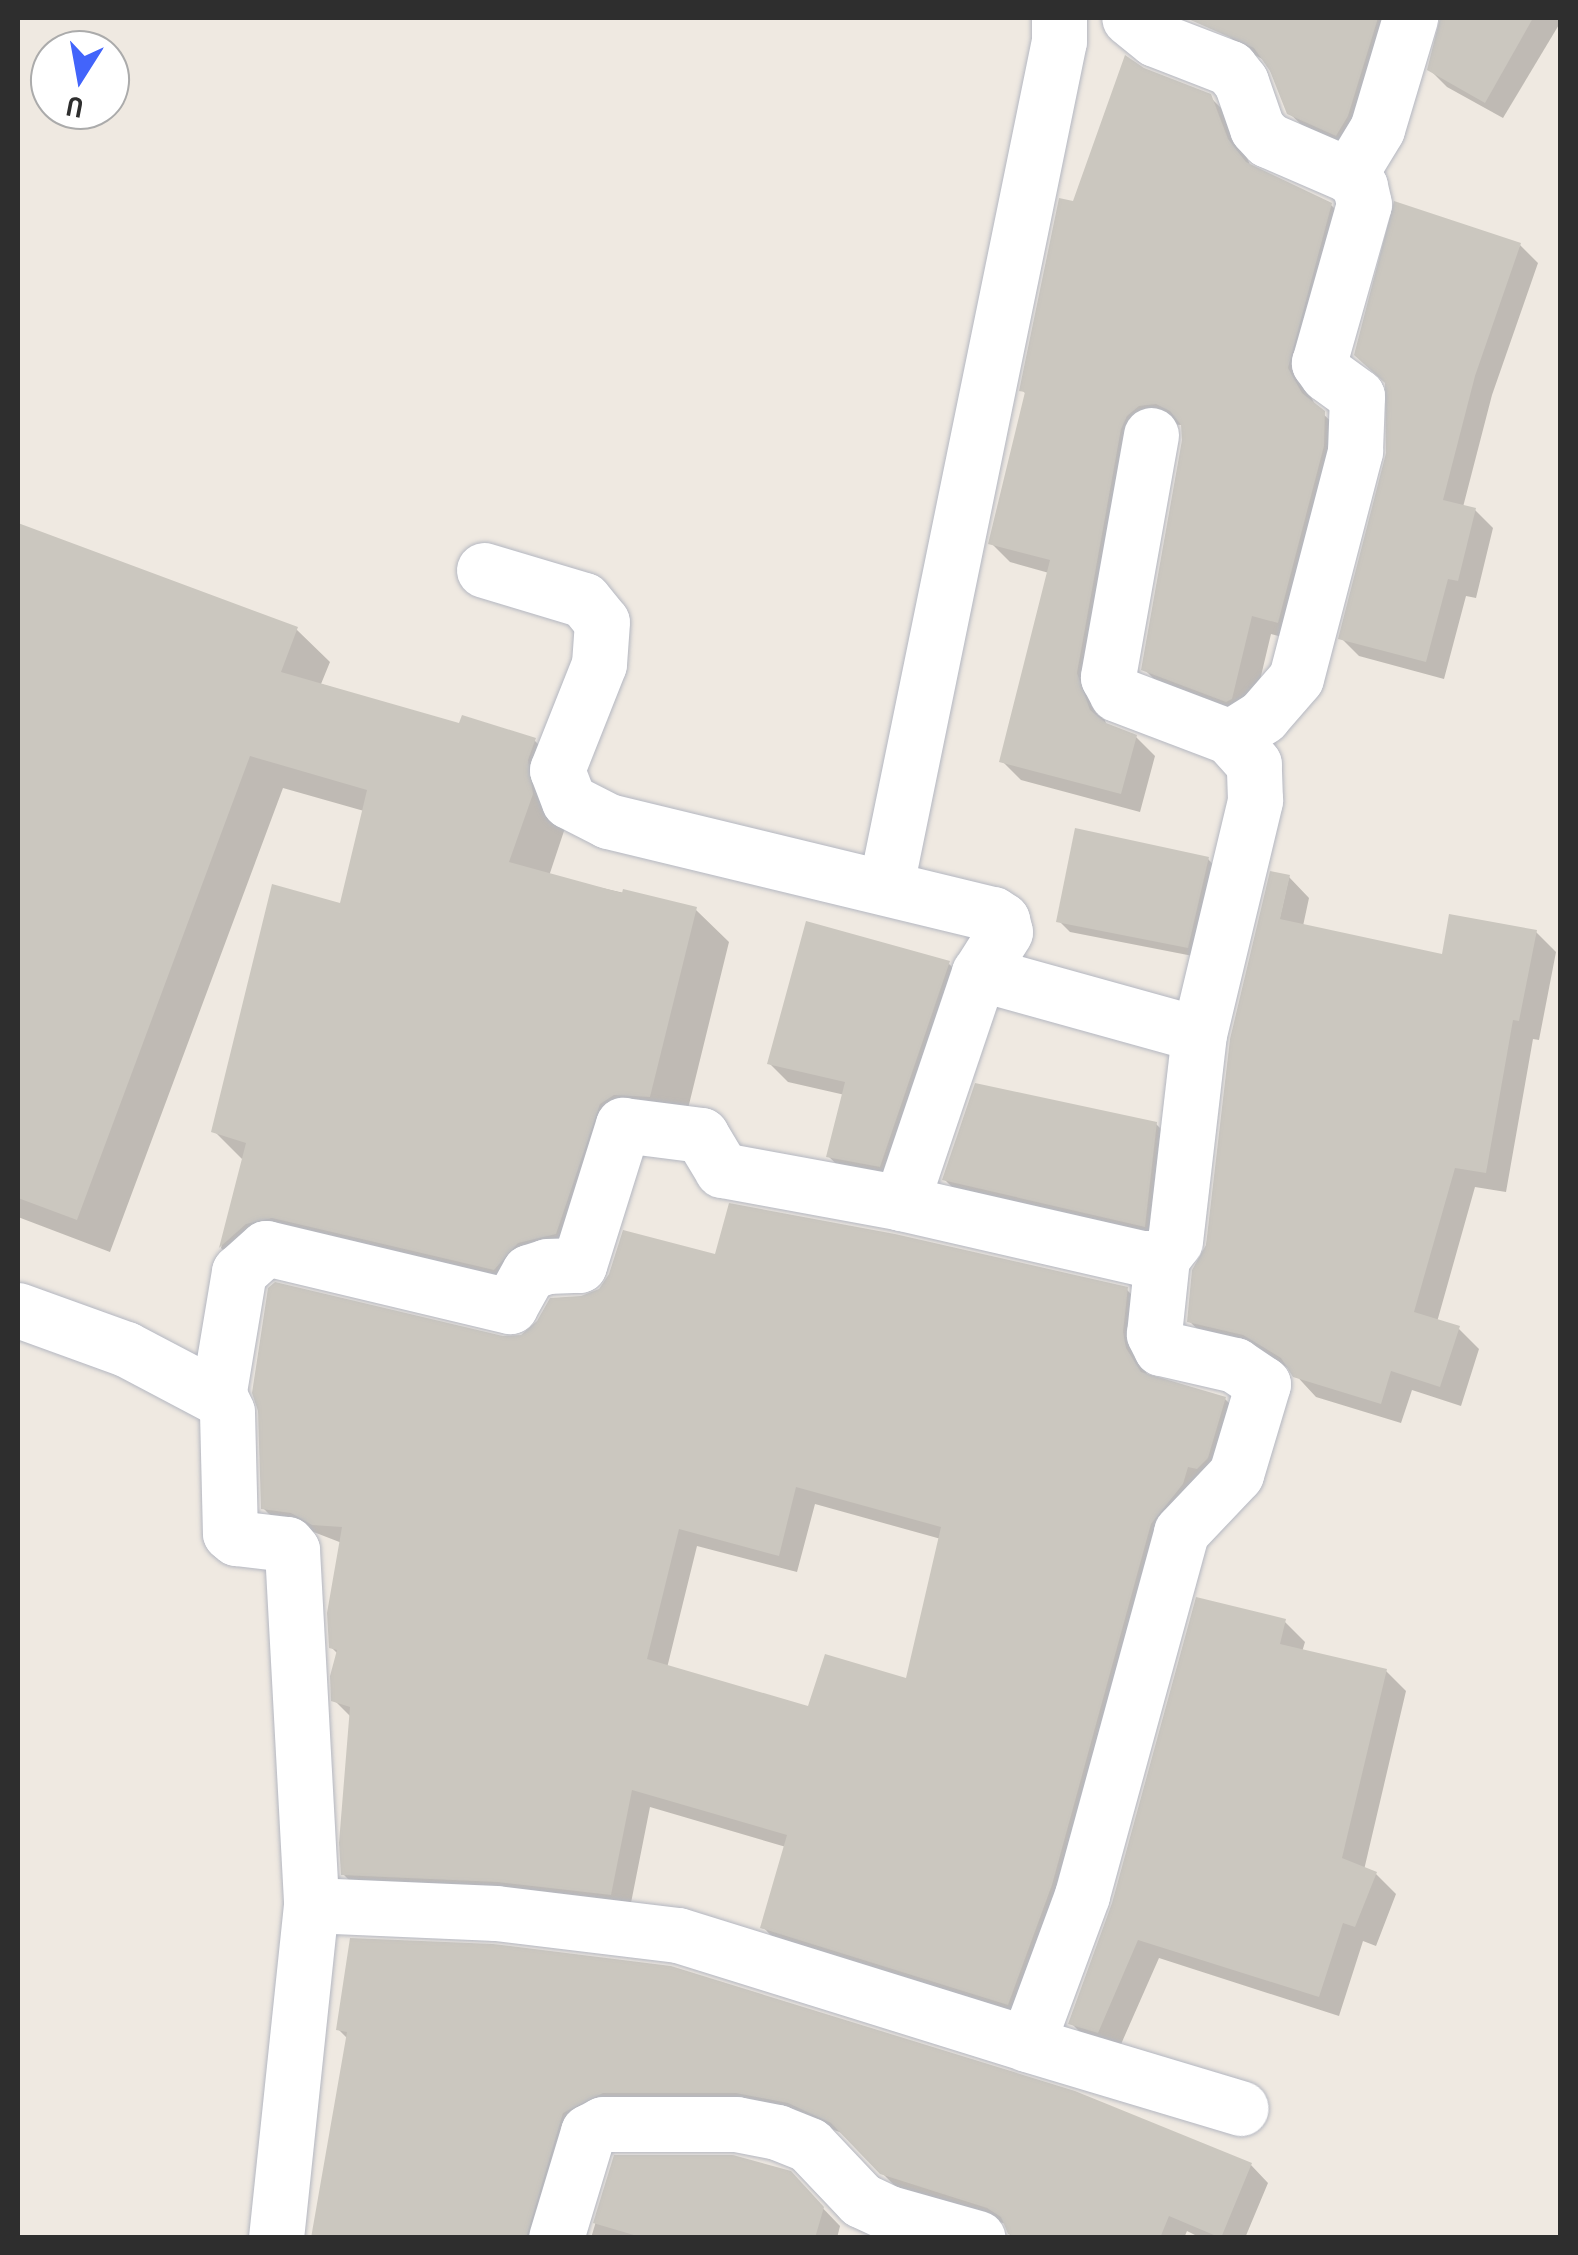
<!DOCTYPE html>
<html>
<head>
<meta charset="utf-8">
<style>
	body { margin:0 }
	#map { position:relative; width:1578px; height:2255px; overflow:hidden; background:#efe9e1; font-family:"Archivo Narrow",sans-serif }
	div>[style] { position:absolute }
	.shadow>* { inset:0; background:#0003 }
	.building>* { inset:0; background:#cbc7bf }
	.roads { filter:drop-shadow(0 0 2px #b4b7c1) drop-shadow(0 0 2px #b4b7c1) }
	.minor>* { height:55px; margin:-27.5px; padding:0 27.5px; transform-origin:27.5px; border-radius:27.5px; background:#fff }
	span { translate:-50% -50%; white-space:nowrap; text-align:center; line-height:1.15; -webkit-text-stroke:10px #fff; paint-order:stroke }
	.frame { position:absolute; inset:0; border:20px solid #2e2e2e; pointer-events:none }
	.north { position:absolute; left:30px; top:30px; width:100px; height:100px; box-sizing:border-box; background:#fff; border:2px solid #ababab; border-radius:50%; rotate:191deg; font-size:28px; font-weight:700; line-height:40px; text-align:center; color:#2e2e2e }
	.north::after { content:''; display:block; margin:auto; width:35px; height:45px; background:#4264fb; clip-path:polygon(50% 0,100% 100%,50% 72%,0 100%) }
</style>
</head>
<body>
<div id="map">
	<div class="shadow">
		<div style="clip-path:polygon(1227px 18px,1402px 18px,1354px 151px,1307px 130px,1289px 113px,1266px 61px,1240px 47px,1223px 30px)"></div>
		<div style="clip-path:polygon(1442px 18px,1560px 18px,1560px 23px,1503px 118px,1447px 87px,1430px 70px)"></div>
		<div style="clip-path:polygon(1209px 96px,1229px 116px,1251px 167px,1330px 204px,1349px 223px,1306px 388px,1317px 408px,1343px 433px,1297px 641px,1271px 634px,1251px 718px,1163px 688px,1144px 669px,1184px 441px,1183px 425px,1159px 424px,1095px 694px,1107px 726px,1136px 737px,1155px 756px,1140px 812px,1021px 780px,1002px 761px,1049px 573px,1010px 562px,991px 543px,1027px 395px,1022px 390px,1075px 204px)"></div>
		<div style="clip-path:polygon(1520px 245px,1538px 263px,1492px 395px,1463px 507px,1475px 510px,1493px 528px,1476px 598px,1466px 596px,1444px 679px,1359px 656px,1341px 638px)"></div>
		<div style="clip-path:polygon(18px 525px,296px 629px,330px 662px,321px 684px,461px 726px,535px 741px,568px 774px,565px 828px,549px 876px,695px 909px,729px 942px,683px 1129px,648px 1127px,528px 1302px,307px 1250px,253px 1280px,221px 1248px,244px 1161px,214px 1131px,342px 906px,364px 811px,283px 788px,110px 1252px,18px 1217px)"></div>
		<div style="clip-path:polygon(1208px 859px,1218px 870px,1198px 957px,1070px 932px,1059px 921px)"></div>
		<div style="clip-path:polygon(1289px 877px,1309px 898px,1303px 926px,1444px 957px,1536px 932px,1556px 952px,1539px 1040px,1533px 1039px,1506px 1192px,1475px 1187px,1437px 1322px,1458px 1328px,1479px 1349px,1461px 1406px,1412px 1390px,1401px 1423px,1316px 1397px,1291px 1370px,1265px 1354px,1210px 1341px,1189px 1321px)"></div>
		<div style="clip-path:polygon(949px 964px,968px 982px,898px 1185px,848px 1175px,829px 1157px,845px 1095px,788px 1082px,769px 1063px)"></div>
		<div style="clip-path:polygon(1156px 1124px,1178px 1146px,1166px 1247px,966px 1201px,945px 1180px)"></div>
		<div style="clip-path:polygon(evenodd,716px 1257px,1126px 1289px,1145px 1308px,1144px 1369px,1149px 1377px,1225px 1399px,1244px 1418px,1026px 2022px,781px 1946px,763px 1927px,786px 1847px,650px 1807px,629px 1913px,362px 1893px,343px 1874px,352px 1718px,334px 1700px,338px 1654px,331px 1647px,342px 1543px,311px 1531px,282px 1527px,263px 1508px,503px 1339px,522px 1337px,582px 1298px,716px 1257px,815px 1504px,941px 1539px,907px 1681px,810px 1709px,667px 1668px,697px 1546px,797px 1572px,815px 1504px)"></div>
		<div style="clip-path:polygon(1285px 1622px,1305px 1642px,1302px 1652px,1386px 1671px,1406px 1691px,1364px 1870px,1376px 1874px,1396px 1894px,1376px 1946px,1363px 1941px,1339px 2016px,1159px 1958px,1118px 2051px,1091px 2043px,1071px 2023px)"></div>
		<div style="clip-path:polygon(338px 2029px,1251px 2165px,1268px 2183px,1245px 2238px,1201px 2238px,1187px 2231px,1184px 2238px,1011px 2238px,1006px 2224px,900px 2191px,842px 2133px,802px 2118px,621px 2109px,545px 2238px,314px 2238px,348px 2039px)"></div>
		<div style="clip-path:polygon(615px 2158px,790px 2174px,840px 2226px,837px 2238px,591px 2238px)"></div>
	</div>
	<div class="building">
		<div style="clip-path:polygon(1186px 18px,1378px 18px,1348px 116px,1336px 136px,1287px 114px,1270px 71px,1254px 48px)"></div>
		<div style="clip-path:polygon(1440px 18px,1533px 18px,1485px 103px,1427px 70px)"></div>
		<div style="clip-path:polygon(1125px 55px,1144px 68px,1211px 94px,1228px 139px,1246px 162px,1332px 203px,1288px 368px,1302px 393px,1325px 411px,1324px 446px,1278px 623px,1252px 616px,1232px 699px,1226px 702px,1141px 670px,1182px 440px,1181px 425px,1170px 411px,1156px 404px,1139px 406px,1127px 416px,1121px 429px,1077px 673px,1090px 710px,1106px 723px,1137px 735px,1121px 794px,999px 762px,1050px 560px,988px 544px,1025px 392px,1019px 391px,1059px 198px,1073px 201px)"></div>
		<div style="clip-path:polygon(1394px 201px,1521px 243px,1475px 376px,1443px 500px,1476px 508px,1458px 581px,1448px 579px,1426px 662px,1338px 639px,1386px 453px,1385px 383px,1354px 355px)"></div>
		<div style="clip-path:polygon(18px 523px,298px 627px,281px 672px,459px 723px,462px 715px,536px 738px,528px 760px,533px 794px,509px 862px,622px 893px,623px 889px,697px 907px,650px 1097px,614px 1095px,600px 1104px,556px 1234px,518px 1243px,494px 1270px,272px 1218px,246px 1224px,219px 1248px,246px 1143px,211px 1132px,272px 884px,340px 903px,367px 790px,250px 756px,77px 1220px,18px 1198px)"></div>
		<div style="clip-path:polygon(1075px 828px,1209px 857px,1188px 948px,1056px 922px)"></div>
		<div style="clip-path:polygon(1270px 871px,1290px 875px,1280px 919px,1442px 954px,1449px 914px,1537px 930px,1519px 1021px,1513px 1020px,1486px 1173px,1455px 1168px,1414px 1312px,1460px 1326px,1440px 1387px,1391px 1371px,1381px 1404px,1293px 1377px,1281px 1358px,1243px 1335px,1187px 1322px,1192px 1270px,1206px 1245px,1230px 1039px)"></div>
		<div style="clip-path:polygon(806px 921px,950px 961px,880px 1167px,826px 1157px,845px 1082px,767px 1064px)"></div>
		<div style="clip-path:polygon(975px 1083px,1157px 1122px,1145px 1227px,942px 1180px)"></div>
		<div style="clip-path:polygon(evenodd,729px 1203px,895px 1234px,1128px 1287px,1123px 1332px,1126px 1348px,1141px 1372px,1226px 1397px,1208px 1458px,1197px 1469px,1188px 1467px,1183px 1484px,1151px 1524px,1052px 1885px,1008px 2005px,760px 1928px,787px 1835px,632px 1790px,611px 1895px,497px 1882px,341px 1875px,339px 1843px,350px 1707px,331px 1701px,330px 1676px,337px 1650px,329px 1648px,327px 1613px,342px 1527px,312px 1525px,291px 1513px,261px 1509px,258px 1411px,252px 1393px,268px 1288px,275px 1282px,503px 1336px,521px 1335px,537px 1321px,550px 1298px,581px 1296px,599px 1289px,609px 1274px,623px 1230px,715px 1254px,729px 1203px,796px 1487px,941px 1527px,906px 1678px,825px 1654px,808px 1706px,647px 1659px,679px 1529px,779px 1556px,796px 1487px)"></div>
		<div style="clip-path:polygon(1196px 1597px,1286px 1619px,1280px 1644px,1387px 1669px,1342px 1858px,1377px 1872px,1355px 1927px,1343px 1923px,1319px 1997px,1138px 1940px,1098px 2033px,1068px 2024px,1112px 1903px)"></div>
		<div style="clip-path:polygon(350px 1938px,493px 1944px,671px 1966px,1075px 2091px,1252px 2163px,1221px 2238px,1169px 2216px,1160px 2238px,1020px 2238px,1008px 2234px,1001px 2217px,987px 2208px,880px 2174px,831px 2123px,788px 2103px,736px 2093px,603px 2093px,563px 2113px,526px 2238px,311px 2238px,347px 2032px,336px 2030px)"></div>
		<div style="clip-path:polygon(614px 2155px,733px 2155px,791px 2171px,824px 2207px,815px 2238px,644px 2238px,593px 2223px)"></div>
	</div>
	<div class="roads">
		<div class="minor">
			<div style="left:1349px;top:175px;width:54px;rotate:-58.7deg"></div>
			<div style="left:1377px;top:129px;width:116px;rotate:-73.4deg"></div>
			<div style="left:1151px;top:435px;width:246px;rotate:100.1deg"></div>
			<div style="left:1108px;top:677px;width:19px;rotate:62deg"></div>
			<div style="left:1117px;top:694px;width:121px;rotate:20.8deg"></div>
			<div style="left:484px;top:570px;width:104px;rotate:16.7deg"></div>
			<div style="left:584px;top:600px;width:28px;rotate:51deg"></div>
			<div style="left:602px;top:622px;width:42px;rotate:94.1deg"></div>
			<div style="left:599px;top:664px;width:114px;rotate:111.6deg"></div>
			<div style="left:557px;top:770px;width:33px;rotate:69deg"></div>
			<div style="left:569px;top:801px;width:44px;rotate:27.1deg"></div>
			<div style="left:608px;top:821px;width:396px;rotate:13.6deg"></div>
			<div style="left:993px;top:914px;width:11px;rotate:34deg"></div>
			<div style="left:1002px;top:920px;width:12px;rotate:76deg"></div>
			<div style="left:1005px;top:932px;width:49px;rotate:122.4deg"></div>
			<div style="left:979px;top:973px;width:228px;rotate:15.5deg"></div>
			<div style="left:886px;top:885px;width:862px;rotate:-78.42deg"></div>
			<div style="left:1059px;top:41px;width:23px;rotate:-90deg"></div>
			<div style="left:901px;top:1203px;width:243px;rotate:-71.3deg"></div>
			<div style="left:18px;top:1310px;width:115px;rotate:19.9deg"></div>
			<div style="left:126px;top:1349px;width:107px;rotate:27.8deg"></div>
			<div style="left:221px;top:1399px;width:14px;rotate:65deg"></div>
			<div style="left:227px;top:1412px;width:121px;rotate:88.6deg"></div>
			<div style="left:230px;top:1533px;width:8px;rotate:40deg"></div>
			<div style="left:236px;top:1538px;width:51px;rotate:6.7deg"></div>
			<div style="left:287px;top:1544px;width:8px;rotate:50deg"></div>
			<div style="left:292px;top:1550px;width:356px;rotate:86.9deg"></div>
			<div style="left:311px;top:1905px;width:335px;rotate:96deg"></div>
			<div style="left:218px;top:1397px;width:127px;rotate:-80.5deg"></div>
			<div style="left:239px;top:1272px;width:36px;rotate:-42deg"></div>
			<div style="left:266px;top:1248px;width:251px;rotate:13.4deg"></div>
			<div style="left:510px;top:1306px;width:39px;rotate:-61deg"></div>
			<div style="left:529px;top:1272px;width:19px;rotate:-18deg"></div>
			<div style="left:547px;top:1266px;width:32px;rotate:-2deg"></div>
			<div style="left:579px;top:1265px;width:147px;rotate:-72.6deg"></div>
			<div style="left:623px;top:1125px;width:79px;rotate:7.3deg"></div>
			<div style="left:701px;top:1135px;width:41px;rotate:59deg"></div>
			<div style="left:722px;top:1170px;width:182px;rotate:10.4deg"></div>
			<div style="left:901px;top:1203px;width:246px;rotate:12.9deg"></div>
			<div style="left:1141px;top:1258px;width:21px"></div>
			<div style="left:1162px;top:1258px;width:21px;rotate:-53deg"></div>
			<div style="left:1175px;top:1241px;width:208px;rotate:-83.4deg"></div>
			<div style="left:1199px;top:1034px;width:241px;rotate:-76.5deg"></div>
			<div style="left:1255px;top:800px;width:36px;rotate:-92deg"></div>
			<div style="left:1254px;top:764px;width:36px;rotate:-132deg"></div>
			<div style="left:1230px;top:737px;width:39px;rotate:-32deg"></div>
			<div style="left:1263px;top:716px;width:50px;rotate:-49deg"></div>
			<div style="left:1296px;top:678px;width:235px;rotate:-75.4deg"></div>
			<div style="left:1355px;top:451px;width:55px;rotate:-87.9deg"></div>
			<div style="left:1357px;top:396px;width:37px;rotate:-144deg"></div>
			<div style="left:1327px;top:374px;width:14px;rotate:-126deg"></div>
			<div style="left:1319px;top:363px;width:165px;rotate:-74.2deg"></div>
			<div style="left:1364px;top:204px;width:18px;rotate:-103deg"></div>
			<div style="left:1360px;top:186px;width:16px;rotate:-135deg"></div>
			<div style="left:1349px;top:175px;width:88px;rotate:-156.6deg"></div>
			<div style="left:1268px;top:140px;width:16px;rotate:-133deg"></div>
			<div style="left:1257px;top:128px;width:49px;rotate:-109.2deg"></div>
			<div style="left:1241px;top:82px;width:18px;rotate:-128deg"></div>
			<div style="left:1230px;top:68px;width:80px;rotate:-158.9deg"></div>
			<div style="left:1155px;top:39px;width:33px;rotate:-141deg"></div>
			<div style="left:311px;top:1905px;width:185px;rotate:2.5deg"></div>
			<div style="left:496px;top:1913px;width:183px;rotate:6.9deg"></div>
			<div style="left:678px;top:1935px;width:366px;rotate:17.3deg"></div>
			<div style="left:1027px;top:2044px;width:159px;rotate:-69.7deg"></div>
			<div style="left:1082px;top:1895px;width:376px;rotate:-74.7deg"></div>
			<div style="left:1181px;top:1532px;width:80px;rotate:-46.5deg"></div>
			<div style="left:1236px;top:1474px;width:94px;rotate:-73.3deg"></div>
			<div style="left:1263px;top:1384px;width:34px;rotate:-146deg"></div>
			<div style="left:1235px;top:1365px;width:76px;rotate:-167.1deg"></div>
			<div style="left:1161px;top:1348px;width:16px;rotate:-117deg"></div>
			<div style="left:1154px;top:1334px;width:76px;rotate:-84deg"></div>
			<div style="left:1027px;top:2044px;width:223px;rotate:16.7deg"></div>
			<div style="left:556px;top:2238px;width:111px;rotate:-73.2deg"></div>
			<div style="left:588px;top:2132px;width:17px;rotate:-28deg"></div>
			<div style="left:603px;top:2124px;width:133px"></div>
			<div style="left:736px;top:2124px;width:42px;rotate:11deg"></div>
			<div style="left:777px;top:2132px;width:35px;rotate:22deg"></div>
			<div style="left:809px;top:2145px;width:76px;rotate:46.6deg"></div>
			<div style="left:861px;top:2200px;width:31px;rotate:25deg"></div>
			<div style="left:889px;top:2213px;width:92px;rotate:15.7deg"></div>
		</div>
	</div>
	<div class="frame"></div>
	<div class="north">U</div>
</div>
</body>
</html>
